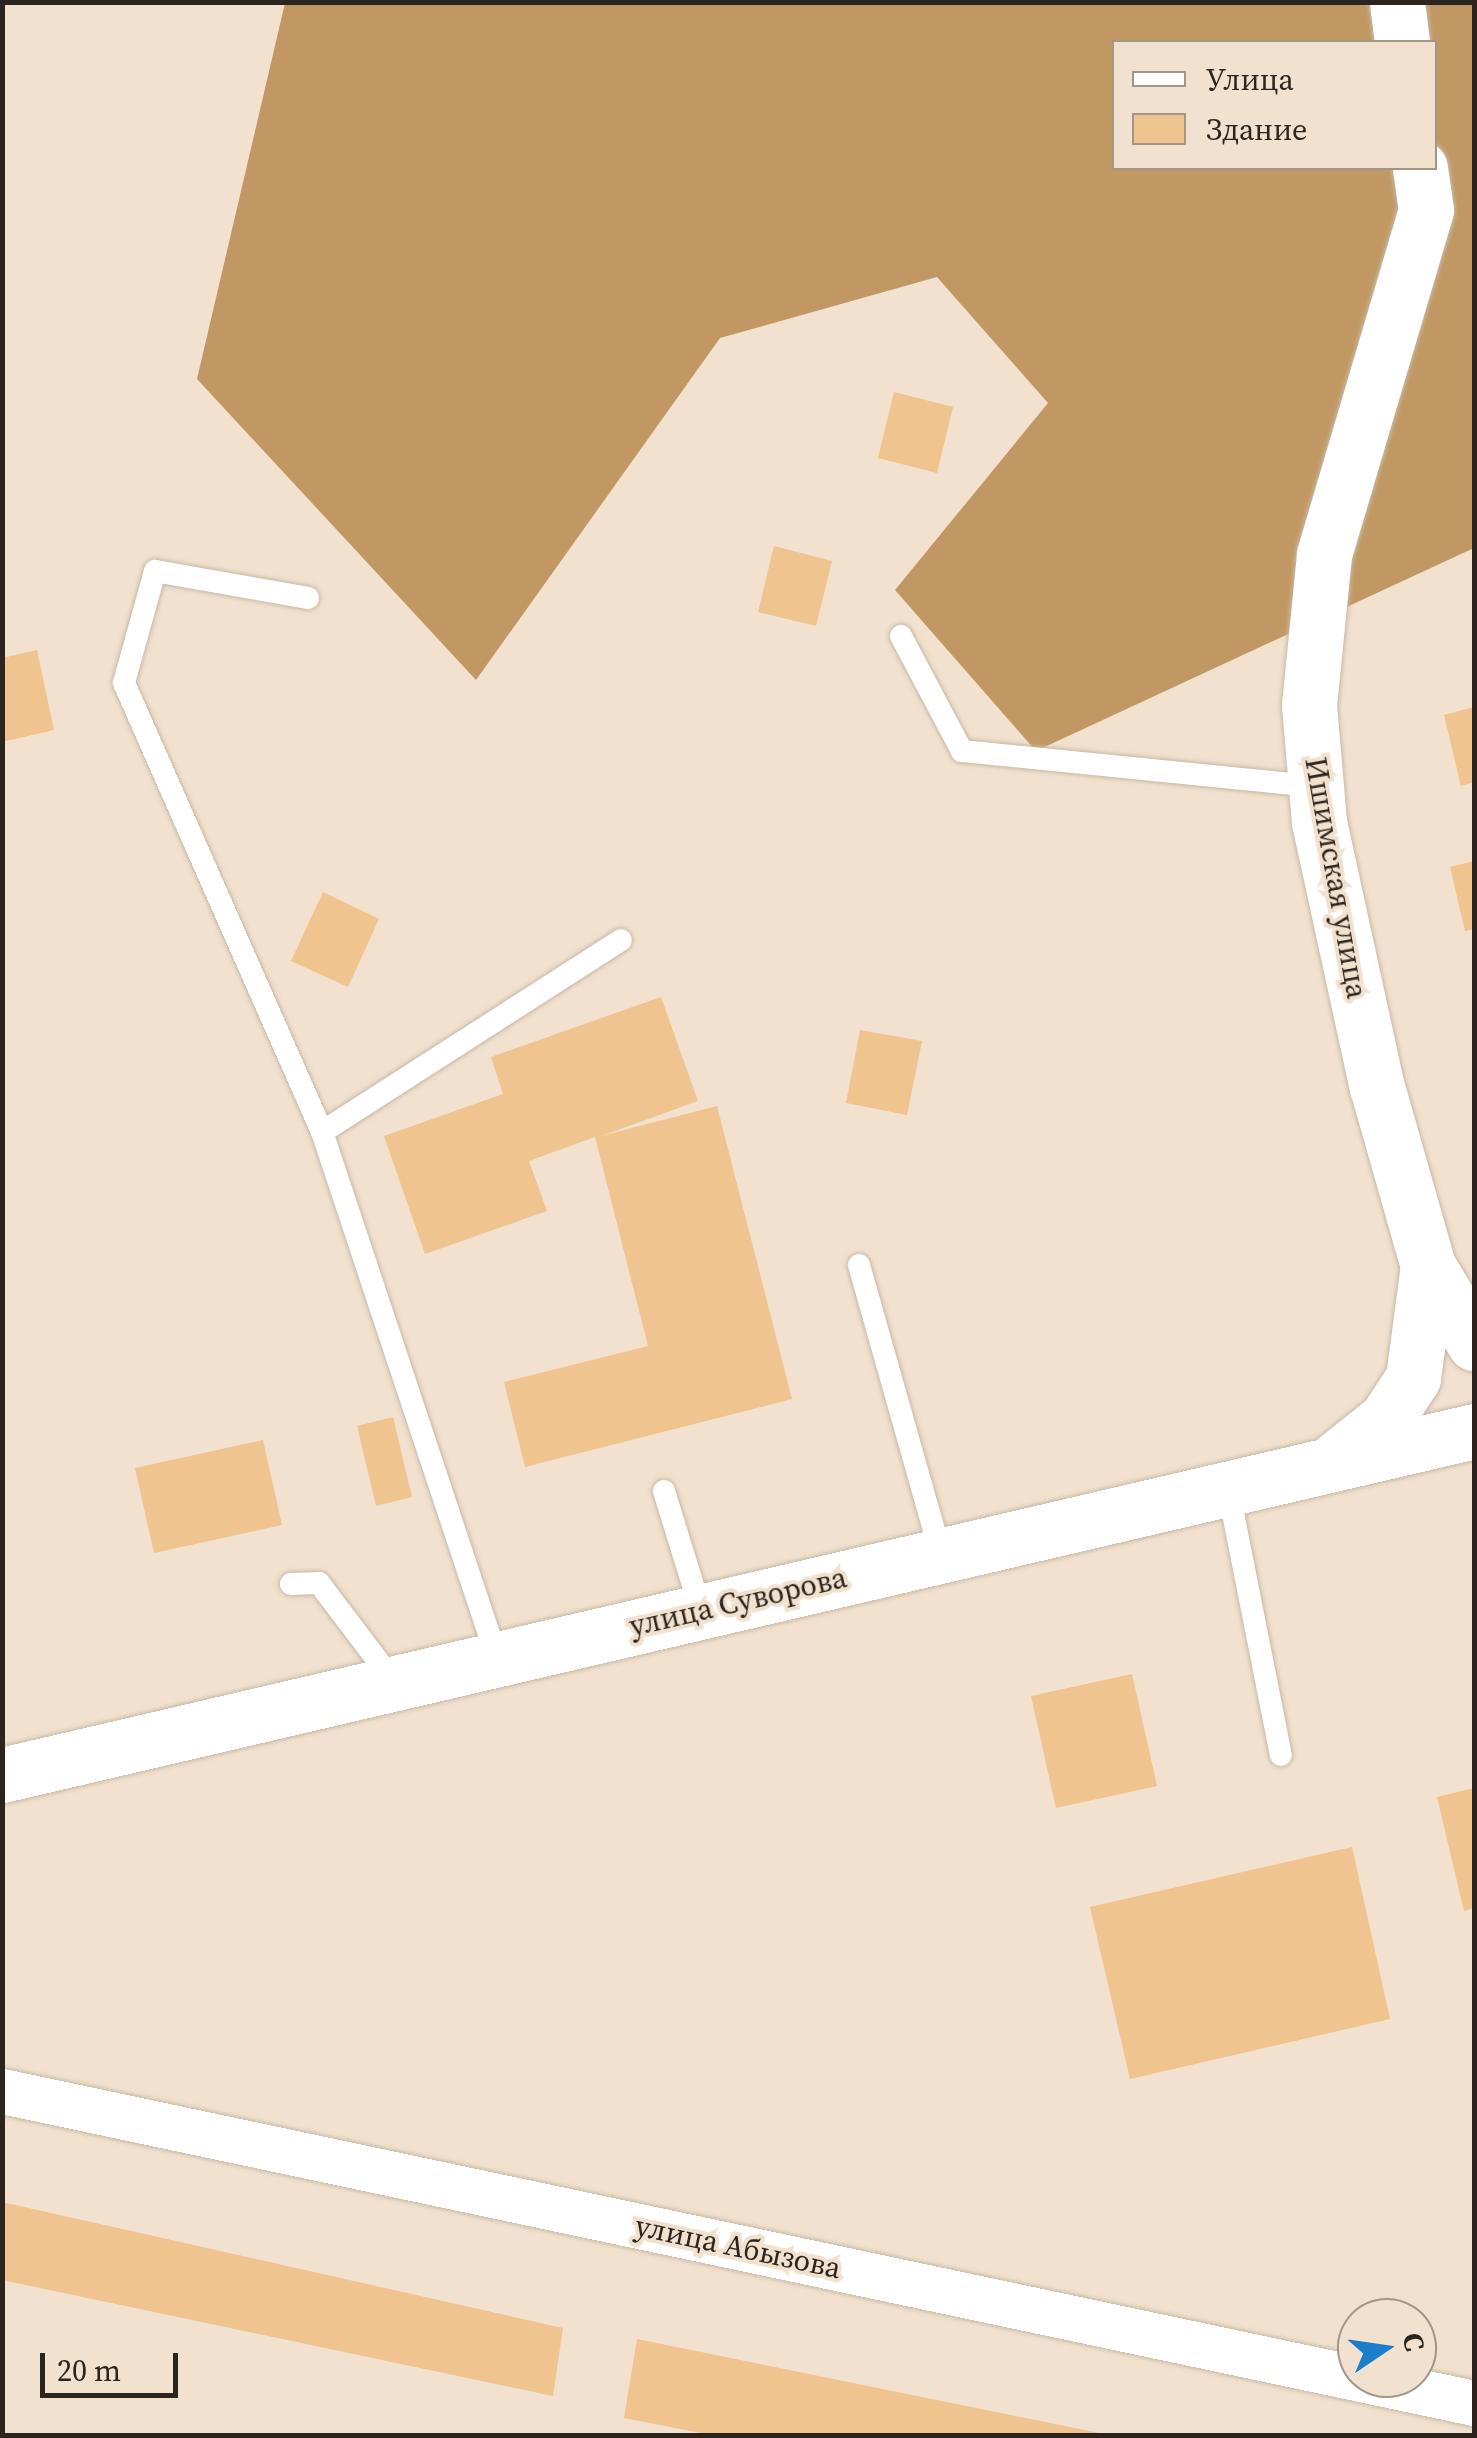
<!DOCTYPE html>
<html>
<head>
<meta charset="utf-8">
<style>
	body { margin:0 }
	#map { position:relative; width:1477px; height:2438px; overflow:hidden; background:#f1e1ce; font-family:"Source Serif 4",serif }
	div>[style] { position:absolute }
	.forest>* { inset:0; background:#c19863 }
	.building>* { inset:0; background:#efc48e }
	.roads { filter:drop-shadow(0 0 2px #c8b9a6) drop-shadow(0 0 2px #c8b9a6) }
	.service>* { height:22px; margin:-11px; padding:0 11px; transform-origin:11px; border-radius:11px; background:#fff }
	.minor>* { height:45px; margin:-22.5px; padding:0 22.5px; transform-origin:22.5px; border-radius:22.5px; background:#fff }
	.secondary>* { height:55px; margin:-27.5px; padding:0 27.5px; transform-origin:27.5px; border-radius:27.5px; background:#fff }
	span { translate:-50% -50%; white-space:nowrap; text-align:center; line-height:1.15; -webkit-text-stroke:8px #f1e1ce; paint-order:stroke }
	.street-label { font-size:30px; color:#2b251e }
	.frame { position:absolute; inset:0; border:5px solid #2b251e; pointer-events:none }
	.legend { position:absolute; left:1112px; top:40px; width:325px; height:130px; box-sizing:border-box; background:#f1e1ce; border:2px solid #a29688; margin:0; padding:12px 18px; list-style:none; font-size:30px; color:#2b251e }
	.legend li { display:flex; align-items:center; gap:20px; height:50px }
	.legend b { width:50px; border:2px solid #a29688 }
	.north { position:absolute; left:1337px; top:2298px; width:100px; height:100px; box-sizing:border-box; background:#f1e1ce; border:2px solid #a29688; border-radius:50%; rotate:77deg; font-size:28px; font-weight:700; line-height:40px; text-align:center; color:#2b251e }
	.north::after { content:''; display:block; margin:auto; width:35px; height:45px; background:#1c7eca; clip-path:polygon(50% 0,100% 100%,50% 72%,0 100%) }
	.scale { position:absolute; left:40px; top:2353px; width:138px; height:45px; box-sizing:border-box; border:5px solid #2b251e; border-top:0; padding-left:12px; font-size:30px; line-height:35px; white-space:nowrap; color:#2b251e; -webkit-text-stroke:8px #f1e1ce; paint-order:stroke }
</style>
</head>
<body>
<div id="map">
	<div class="forest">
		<div style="clip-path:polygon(evenodd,285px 3px,1474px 3px,1474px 548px,1036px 751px,895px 590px,1048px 403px,937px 277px,720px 338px,476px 680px,197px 379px,285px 3px,1114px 42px,1434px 42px,1434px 168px,1114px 168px,1114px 42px)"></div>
	</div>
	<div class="building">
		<div style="clip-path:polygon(894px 392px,953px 407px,937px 473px,878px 458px)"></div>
		<div style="clip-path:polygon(774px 546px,832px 561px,816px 626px,758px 612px)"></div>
		<div style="clip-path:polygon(37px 650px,54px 730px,2px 742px,2px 658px)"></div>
		<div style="clip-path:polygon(1474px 707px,1474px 782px,1461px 786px,1444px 715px)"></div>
		<div style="clip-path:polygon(1474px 861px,1474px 929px,1465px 931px,1450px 867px)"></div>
		<div style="clip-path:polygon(323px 892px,379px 919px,348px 987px,291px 961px)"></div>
		<div style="clip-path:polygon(661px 997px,698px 1101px,601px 1136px,717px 1106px,792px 1399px,525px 1467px,504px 1382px,648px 1346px,595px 1137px,529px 1161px,547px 1211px,425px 1254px,384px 1136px,503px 1094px,491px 1057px)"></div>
		<div style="clip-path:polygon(860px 1030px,922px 1041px,907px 1115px,846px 1103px)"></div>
		<div style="clip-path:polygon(393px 1417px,412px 1497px,376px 1506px,357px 1426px)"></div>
		<div style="clip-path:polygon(263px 1440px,282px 1525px,154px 1553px,135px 1468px)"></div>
		<div style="clip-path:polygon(1132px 1674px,1157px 1786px,1056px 1808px,1031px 1696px)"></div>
		<div style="clip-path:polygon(1474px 1788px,1474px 1908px,1464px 1911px,1437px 1797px)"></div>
		<div style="clip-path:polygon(1352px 1847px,1390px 2019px,1130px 2079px,1090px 1907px)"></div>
		<div style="clip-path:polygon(2px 2202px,563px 2328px,553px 2396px,2px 2280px)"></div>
		<div style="clip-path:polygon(637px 2339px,1104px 2434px,1103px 2436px,716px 2436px,624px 2418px)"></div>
	</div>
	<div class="roads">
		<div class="service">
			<div style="left:308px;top:598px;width:155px;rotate:-170deg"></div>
			<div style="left:155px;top:571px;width:116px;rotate:105.5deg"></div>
			<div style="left:124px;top:683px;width:491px;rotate:66.2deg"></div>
			<div style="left:901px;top:636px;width:130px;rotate:62.1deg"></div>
			<div style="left:962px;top:751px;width:355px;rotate:5.7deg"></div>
			<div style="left:859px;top:1265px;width:301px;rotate:74.2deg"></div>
			<div style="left:1228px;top:1488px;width:272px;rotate:78.8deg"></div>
			<div style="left:664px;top:1491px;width:126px;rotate:72.9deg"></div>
			<div style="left:291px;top:1584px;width:28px;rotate:-2deg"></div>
			<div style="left:319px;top:1583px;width:124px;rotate:52.9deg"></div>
			<div style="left:497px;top:1658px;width:554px;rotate:-108.4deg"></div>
			<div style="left:322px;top:1132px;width:355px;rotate:-32.7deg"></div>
		</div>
		<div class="minor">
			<div style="left:2px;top:2091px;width:1505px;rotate:11.97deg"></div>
		</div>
		<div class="secondary">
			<div style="left:1397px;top:2px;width:40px;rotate:82.9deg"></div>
			<div style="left:1420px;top:168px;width:42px;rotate:81.9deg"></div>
			<div style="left:1426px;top:210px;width:360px;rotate:106.5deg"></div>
			<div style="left:1324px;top:555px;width:151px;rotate:95.7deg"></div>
			<div style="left:1309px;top:705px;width:117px;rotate:85.1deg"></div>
			<div style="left:1319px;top:822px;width:271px;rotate:77.7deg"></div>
			<div style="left:1377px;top:1087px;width:186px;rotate:74.1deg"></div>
			<div style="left:1428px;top:1266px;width:90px;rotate:59.1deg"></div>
			<div style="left:1336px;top:1459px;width:64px;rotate:-38.7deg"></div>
			<div style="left:1386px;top:1419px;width:49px;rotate:-56.6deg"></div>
			<div style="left:1413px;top:1378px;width:113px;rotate:-82.4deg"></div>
			<div style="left:2px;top:1775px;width:1512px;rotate:-13.15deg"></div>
		</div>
	</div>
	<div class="street-label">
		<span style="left:1336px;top:878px;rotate:80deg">Ишимская улица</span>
		<span style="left:738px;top:1602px;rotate:-13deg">улица Суворова</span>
		<span style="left:738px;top:2247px;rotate:12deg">улица Абызова</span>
	</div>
	<div class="frame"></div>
	<ul class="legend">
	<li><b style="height:12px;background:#fff"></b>Улица</li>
	<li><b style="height:28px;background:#efc48e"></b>Здание</li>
	</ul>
	<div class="north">С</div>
	<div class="scale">20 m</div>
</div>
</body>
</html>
